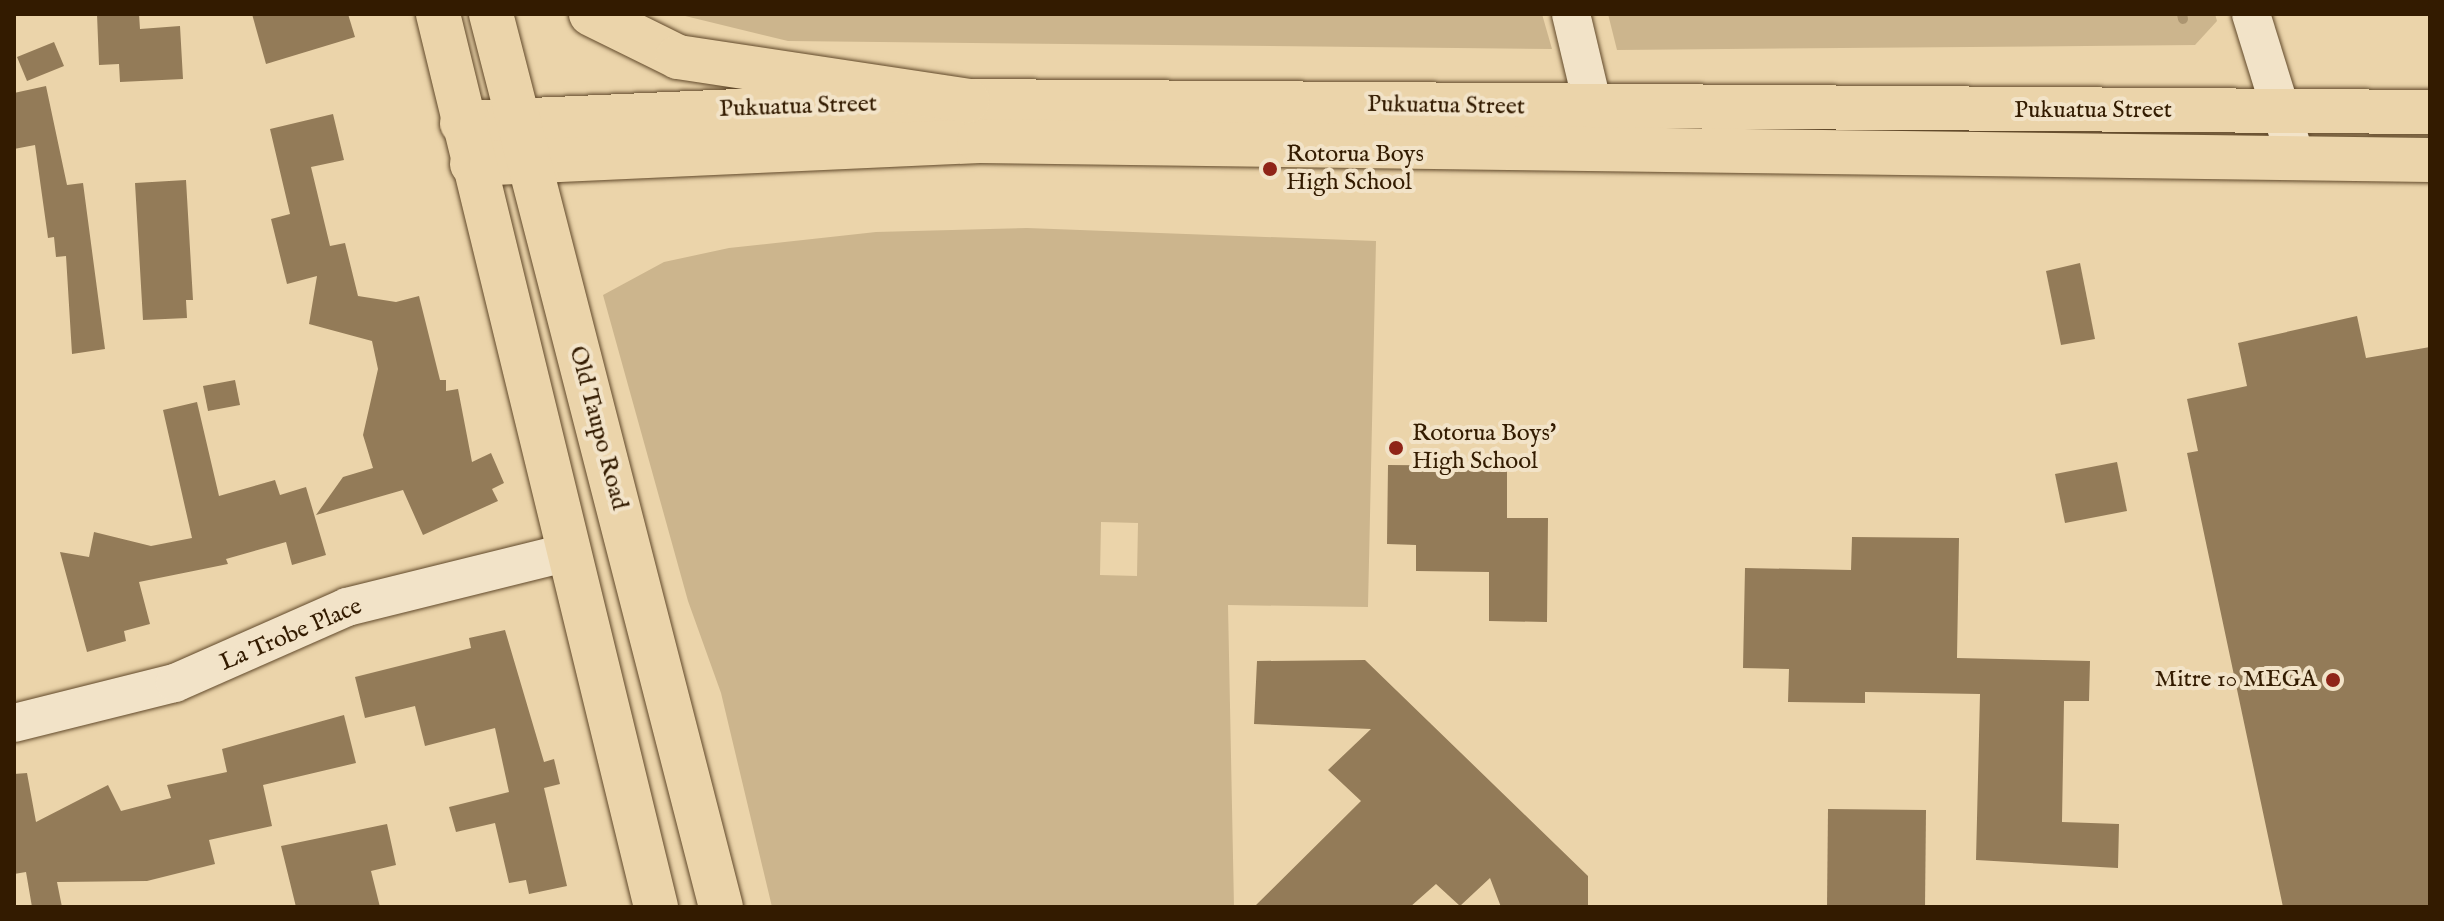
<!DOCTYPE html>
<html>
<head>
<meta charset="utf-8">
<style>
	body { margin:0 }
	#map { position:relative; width:2444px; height:921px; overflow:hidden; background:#ebd4aa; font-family:"IM FELL English",serif }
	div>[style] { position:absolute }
	.green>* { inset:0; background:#ccb58d }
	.stream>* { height:10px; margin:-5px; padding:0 5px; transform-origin:5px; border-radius:5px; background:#ac9570 }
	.building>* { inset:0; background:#937b58 }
	.roads { filter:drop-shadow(0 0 2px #61492a) drop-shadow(0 0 2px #61492a) }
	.minor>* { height:38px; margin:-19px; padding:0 19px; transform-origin:19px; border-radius:19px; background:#f2e3c8 }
	.major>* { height:44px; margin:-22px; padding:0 22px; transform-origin:22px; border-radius:22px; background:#ebd4aa }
	.highway>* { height:44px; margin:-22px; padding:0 22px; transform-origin:22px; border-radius:22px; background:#ebd4aa }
	.dots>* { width:22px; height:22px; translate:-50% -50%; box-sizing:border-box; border:4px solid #f2e3c8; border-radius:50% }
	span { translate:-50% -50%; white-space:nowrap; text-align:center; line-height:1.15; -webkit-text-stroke:8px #f2e3c8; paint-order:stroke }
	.street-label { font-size:24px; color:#331b00 }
	.poi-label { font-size:24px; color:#331b00 }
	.left { translate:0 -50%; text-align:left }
	.right { translate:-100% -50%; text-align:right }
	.frame { position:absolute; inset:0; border:16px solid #331b00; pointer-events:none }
</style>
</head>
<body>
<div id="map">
	<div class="green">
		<div style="clip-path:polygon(677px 14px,1542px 14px,1552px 49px,788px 41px)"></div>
		<div style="clip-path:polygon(1608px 14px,2215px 14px,2217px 21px,2195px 45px,1617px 50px)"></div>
		<div style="clip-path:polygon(evenodd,1027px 228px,1376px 241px,1368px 607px,1228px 605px,1234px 907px,772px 907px,721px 693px,688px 601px,603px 295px,664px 262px,729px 248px,876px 232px,1027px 228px,1101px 522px,1138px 523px,1137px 576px,1100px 575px,1101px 522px)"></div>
	</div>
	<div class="stream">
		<div style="left:2182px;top:14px;width:5px;rotate:79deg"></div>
	</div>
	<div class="building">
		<div style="clip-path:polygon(97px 14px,139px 14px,140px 29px,180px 26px,183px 79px,120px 82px,119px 64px,99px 65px)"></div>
		<div style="clip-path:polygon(252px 14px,348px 14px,355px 37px,266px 64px)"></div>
		<div style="clip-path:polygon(54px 42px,64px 66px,27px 81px,17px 57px)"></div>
		<div style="clip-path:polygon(46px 86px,67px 185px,83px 183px,105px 349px,72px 354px,66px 256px,56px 257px,54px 237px,48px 238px,35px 145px,14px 149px,14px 93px)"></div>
		<div style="clip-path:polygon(333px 114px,344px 160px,311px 167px,330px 246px,345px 243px,358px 296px,396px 302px,419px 296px,440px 380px,446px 380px,446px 391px,458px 389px,472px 462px,491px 453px,504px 483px,492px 489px,498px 501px,423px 535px,403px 490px,316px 515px,343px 477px,373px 468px,363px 435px,378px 369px,372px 341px,309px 324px,317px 276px,287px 284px,271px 219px,290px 214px,270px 129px)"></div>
		<div style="clip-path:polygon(186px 180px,193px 300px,186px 300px,187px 318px,143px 320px,135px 183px)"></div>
		<div style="clip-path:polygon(2080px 263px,2095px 339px,2061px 345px,2046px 271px)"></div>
		<div style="clip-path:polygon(2357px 316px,2366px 358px,2430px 347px,2430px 907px,2283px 907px,2187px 453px,2198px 451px,2187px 399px,2247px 386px,2238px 343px)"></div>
		<div style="clip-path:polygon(235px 380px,240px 405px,208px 411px,203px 386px)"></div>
		<div style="clip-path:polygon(197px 402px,219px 496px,275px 480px,280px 495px,306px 487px,326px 555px,292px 565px,286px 542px,226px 559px,228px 564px,139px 582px,150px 624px,124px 631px,126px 641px,87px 652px,60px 552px,89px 557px,94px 532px,151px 546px,192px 538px,163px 410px)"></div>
		<div style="clip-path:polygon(2117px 462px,2127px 511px,2065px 523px,2055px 474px)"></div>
		<div style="clip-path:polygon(1388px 465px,1507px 466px,1507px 518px,1548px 518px,1547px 622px,1489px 621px,1489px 572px,1416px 571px,1416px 545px,1387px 544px)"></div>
		<div style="clip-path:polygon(1852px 537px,1959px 538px,1957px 658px,2090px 661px,2089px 701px,2064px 701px,2062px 822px,2119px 824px,2118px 868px,1976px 860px,1980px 694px,1865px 692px,1865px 703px,1788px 702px,1789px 669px,1743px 668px,1745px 568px,1851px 570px)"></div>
		<div style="clip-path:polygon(505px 630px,544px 762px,554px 759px,560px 784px,544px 788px,567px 886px,529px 894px,526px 880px,509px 883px,495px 823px,456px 832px,449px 807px,509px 792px,495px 728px,425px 746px,415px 706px,365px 718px,355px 677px,471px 648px,469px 638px)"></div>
		<div style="clip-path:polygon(1365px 660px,1588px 876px,1588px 907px,1501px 907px,1490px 878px,1460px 906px,1436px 884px,1410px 907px,1254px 907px,1361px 801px,1328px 770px,1371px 729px,1254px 724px,1257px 661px)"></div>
		<div style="clip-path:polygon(344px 715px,356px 763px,263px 785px,272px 826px,209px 840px,215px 864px,147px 881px,57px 882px,62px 907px,32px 907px,26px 872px,14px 874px,14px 774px,27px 773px,36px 822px,108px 785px,121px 811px,171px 798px,167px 785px,227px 772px,222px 749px)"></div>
		<div style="clip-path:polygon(1828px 809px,1926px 810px,1925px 907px,1827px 907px)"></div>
		<div style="clip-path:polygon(387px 824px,396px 865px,371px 871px,380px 907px,296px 907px,281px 846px)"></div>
	</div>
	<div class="roads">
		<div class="minor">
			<div style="left:1571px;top:14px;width:125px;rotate:76.6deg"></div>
			<div style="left:2251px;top:14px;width:152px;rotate:72.8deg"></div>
			<div style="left:14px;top:723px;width:166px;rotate:-14deg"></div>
			<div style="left:175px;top:683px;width:188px;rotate:-23.8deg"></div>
			<div style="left:347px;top:607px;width:229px;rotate:-13.9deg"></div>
		</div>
		<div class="major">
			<div style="left:462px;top:123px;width:506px;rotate:-2.49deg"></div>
			<div style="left:968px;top:101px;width:1462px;rotate:0.43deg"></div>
			<div style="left:472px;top:164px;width:508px;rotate:-2.6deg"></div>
			<div style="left:979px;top:141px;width:1451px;rotate:0.75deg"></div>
		</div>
		<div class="highway">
			<div style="left:438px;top:14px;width:919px;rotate:76.28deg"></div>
			<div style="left:491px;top:14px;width:922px;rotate:75.56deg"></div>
			<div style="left:591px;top:14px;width:97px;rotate:26.3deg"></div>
			<div style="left:678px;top:57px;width:293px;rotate:8.6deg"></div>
		</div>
	</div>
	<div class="dots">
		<div style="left:1270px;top:169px;background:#8f2418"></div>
		<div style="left:1396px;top:448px;background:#8f2418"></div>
		<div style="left:2333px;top:680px;background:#8f2418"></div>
	</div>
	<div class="street-label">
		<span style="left:1446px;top:106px;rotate:1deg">Pukuatua Street</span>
		<span style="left:798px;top:107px;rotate:-2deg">Pukuatua Street</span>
		<span style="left:2093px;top:111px">Pukuatua Street</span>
		<span style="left:598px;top:428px;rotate:75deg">Old Taupo Road</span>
		<span style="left:291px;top:635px;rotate:-23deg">La Trobe Place</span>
	</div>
	<div class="poi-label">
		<span class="left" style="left:1286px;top:169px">Rotorua Boys<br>High School</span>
		<span class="left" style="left:1412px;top:448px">Rotorua Boys'<br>High School</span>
		<span class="right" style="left:2317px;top:680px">Mitre 10 MEGA</span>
	</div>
	<div class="frame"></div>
</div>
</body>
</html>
